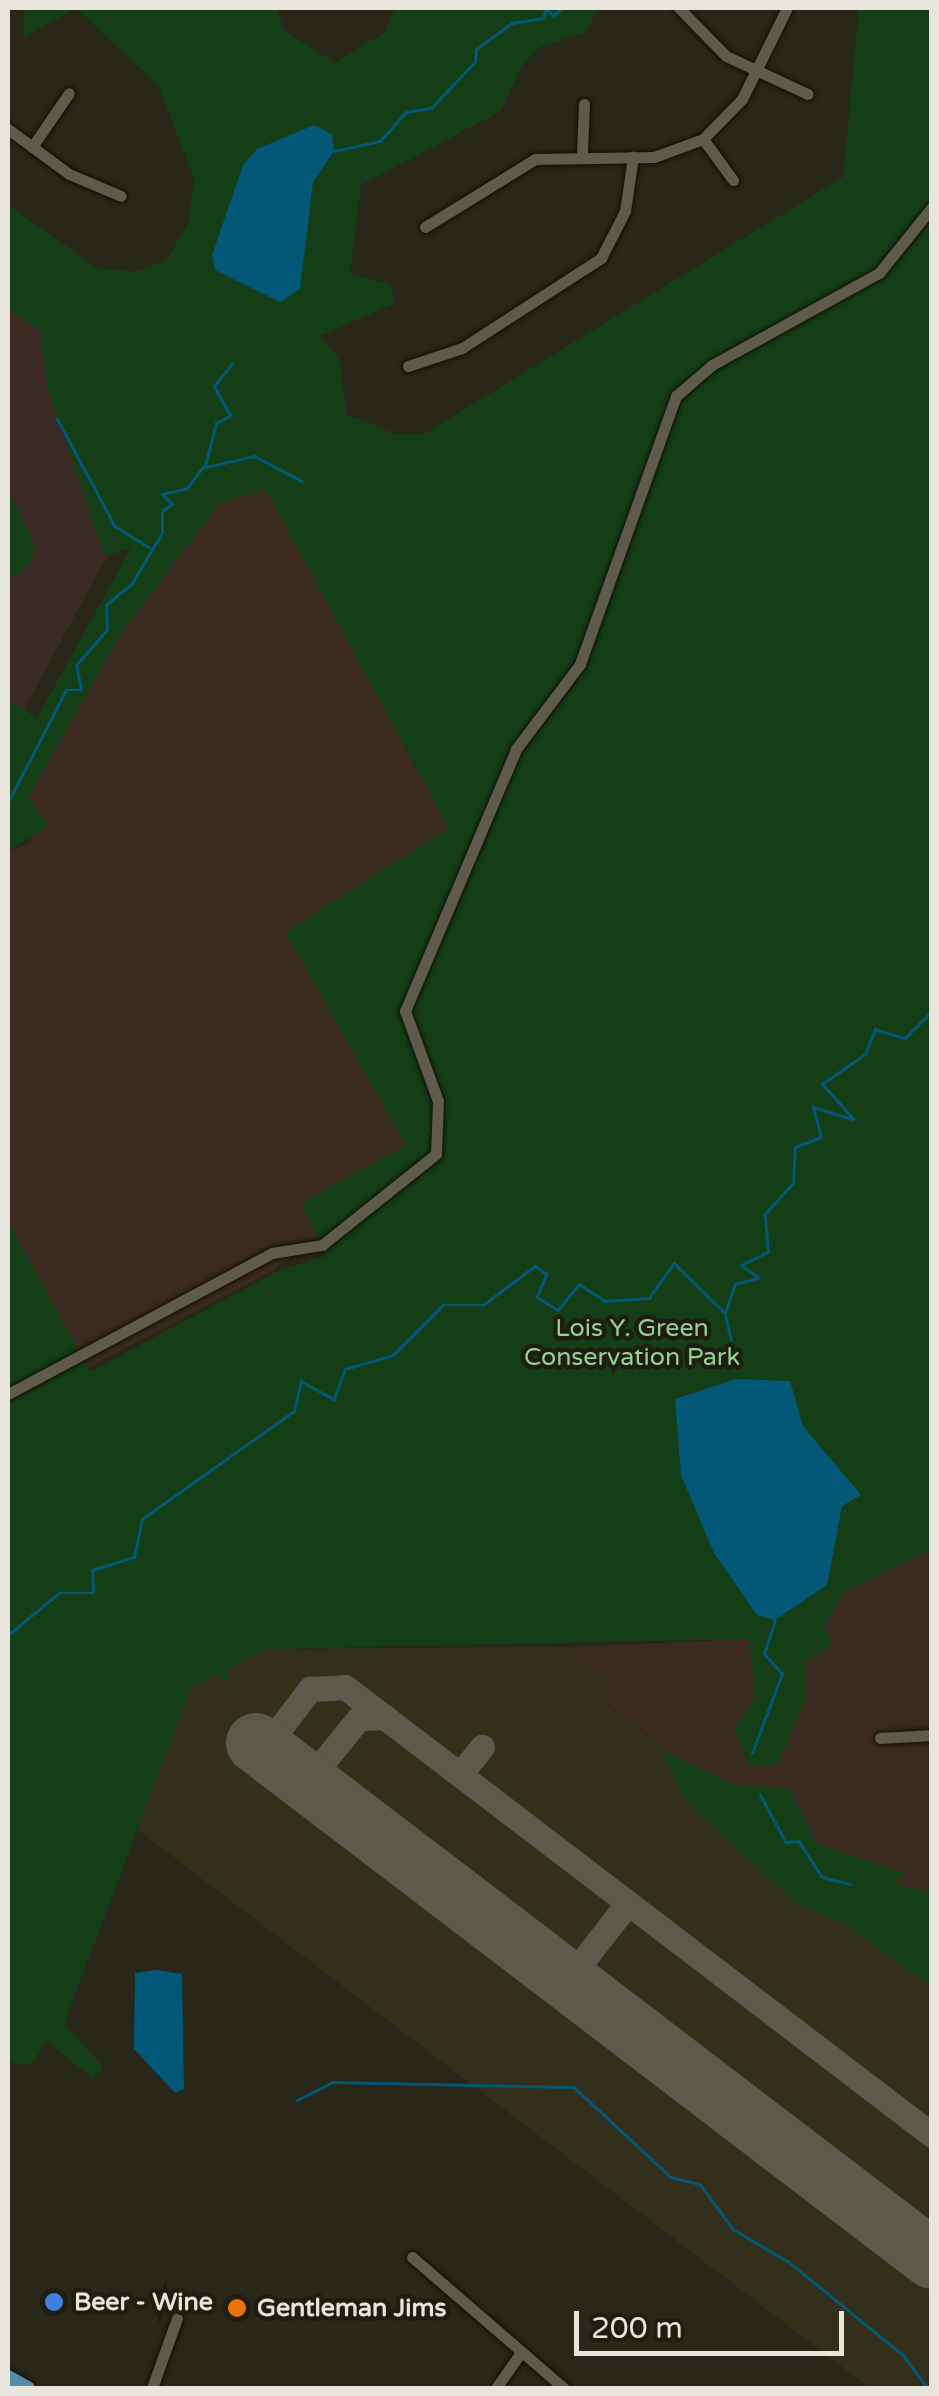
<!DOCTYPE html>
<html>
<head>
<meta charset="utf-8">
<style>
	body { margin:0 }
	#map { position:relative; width:939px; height:2396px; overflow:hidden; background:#292719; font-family:"Varela Round",sans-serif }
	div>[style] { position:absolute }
	.built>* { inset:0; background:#332f1b }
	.industrial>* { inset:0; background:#3a2a1f }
	.education>* { inset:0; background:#3b2923 }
	.green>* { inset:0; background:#143e16 }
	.water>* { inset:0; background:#025876 }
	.stream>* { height:2.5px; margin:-1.25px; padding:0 1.25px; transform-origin:1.25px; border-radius:1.25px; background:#025876 }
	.taxiway>* { height:25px; margin:-12.5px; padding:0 12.5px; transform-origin:12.5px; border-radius:12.5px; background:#5c5a4d }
	.runway>* { height:60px; margin:-30px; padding:0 30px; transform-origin:30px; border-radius:30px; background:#5c5a4d }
	.roads { filter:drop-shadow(0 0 2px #120f04) drop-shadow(0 0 2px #120f04) }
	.minor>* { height:11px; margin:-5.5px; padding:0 5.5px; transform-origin:5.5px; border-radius:5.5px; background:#5e5b4c }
	.major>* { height:14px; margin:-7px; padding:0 7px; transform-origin:7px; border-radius:7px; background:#538da7 }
	.dots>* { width:28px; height:28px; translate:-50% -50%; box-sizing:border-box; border:5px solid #201d10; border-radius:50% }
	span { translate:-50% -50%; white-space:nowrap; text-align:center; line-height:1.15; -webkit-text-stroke:9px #201d10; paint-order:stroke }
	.park-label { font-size:25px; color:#91d491 }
	.poi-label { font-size:25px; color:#e7e5dc; font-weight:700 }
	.left { translate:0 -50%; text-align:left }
	.frame { position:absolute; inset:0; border:10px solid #e7e5dc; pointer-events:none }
	.scale { position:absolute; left:574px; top:2311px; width:270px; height:45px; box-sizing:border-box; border:5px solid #e7e5dc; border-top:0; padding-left:12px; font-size:30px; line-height:35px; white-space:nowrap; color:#e7e5dc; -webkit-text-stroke:8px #201d10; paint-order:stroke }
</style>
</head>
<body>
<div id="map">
	<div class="built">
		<div style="clip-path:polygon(564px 1647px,616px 1687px,604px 1702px,698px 1775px,909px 1890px,931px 1892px,931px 2388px,870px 2388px,138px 1830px,190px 1688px,265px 1649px)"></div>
	</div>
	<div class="industrial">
		<div style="clip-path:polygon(266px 490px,449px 829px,418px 1160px,272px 1271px,32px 1397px,8px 1347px,8px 851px,31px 843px,28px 798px,123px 630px,221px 502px)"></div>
		<div style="clip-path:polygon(931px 1549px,931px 1892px,891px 1884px,903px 1873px,818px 1844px,789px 1788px,736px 1785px,680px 1760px,604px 1701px,615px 1687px,564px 1647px,750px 1639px,755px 1697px,806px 1698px,804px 1662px,843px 1593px)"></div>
	</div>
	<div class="education">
		<div style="clip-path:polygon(8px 310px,213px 396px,101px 567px,8px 739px)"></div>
	</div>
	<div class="green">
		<div style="clip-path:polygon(evenodd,25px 8px,277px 8px,284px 30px,335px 63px,385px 32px,395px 8px,599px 8px,585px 32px,540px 47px,521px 67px,501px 111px,361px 185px,350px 274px,391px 284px,395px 303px,320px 336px,339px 359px,347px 414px,396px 434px,424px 434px,843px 177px,859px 8px,931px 8px,931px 1549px,843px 1593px,825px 1626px,834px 1644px,804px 1663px,806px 1698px,778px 1764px,748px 1766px,734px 1729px,755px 1696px,749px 1639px,265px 1649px,227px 1670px,229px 1683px,217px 1674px,191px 1688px,64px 2024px,103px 2067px,93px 2079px,47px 2041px,31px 2065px,8px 2062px,8px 1221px,90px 1372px,278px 1271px,326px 1256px,301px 1203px,406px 1145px,285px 932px,449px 828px,266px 490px,221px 502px,123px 630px,28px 798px,50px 825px,8px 851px,8px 699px,37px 718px,131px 548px,105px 557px,48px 390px,41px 331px,8px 310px,8px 205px,97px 268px,134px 272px,167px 260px,189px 221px,194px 178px,158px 85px,76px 8px,23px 38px,25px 8px,314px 125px,334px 151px,313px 182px,305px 222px,212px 255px,243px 165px,257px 149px,314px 125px)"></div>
		<div style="clip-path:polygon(8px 489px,36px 547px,30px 565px,8px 580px)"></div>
		<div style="clip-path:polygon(660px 1749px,735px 1785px,789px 1788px,818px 1844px,905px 1873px,893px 1884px,931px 1892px,931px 1986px,844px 1923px,799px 1906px,687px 1802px)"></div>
	</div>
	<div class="water">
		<div style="clip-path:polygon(314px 125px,332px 134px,334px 151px,313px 182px,300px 289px,280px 302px,215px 270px,212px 255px,243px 165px,257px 149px)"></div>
		<div style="clip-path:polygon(736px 1379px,790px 1381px,803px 1426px,861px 1495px,842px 1506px,827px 1585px,775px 1620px,757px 1615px,714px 1553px,681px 1475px,675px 1399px)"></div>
		<div style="clip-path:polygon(157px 1970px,182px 1974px,184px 2089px,175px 2093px,134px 2049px,135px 1973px)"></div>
	</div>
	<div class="stream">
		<div style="left:547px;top:8px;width:10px;rotate:53deg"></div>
		<div style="left:553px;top:16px;width:12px;rotate:-42deg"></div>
		<div style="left:334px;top:151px;width:47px;rotate:-12.3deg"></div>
		<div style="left:380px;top:141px;width:39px;rotate:-48deg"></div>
		<div style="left:406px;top:112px;width:25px;rotate:-9deg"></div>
		<div style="left:431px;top:108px;width:64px;rotate:-46.3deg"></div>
		<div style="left:475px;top:62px;width:13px;rotate:-86deg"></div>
		<div style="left:476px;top:49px;width:44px;rotate:-35.8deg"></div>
		<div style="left:512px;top:23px;width:31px;rotate:-9deg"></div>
		<div style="left:543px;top:18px;width:10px;rotate:-73deg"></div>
		<div style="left:57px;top:418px;width:123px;rotate:61.8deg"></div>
		<div style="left:115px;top:526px;width:40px;rotate:32deg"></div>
		<div style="left:205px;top:466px;width:44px;rotate:-75.7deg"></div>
		<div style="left:216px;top:423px;width:16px;rotate:-27deg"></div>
		<div style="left:230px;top:416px;width:34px;rotate:-118deg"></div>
		<div style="left:214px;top:386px;width:28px;rotate:-51deg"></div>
		<div style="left:8px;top:802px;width:126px;rotate:-62.6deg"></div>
		<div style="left:66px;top:690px;width:15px"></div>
		<div style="left:81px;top:690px;width:25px;rotate:-101deg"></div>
		<div style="left:76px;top:665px;width:47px;rotate:-48.5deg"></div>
		<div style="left:107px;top:630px;width:25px;rotate:-92deg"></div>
		<div style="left:106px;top:605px;width:34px;rotate:-40deg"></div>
		<div style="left:132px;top:583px;width:58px;rotate:-59deg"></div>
		<div style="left:162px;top:533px;width:22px;rotate:-90deg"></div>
		<div style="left:162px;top:511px;width:12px;rotate:-35deg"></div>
		<div style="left:172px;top:504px;width:14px;rotate:-135deg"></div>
		<div style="left:162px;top:494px;width:26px;rotate:-13deg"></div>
		<div style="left:187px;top:488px;width:25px;rotate:-53deg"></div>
		<div style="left:202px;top:468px;width:53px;rotate:-13deg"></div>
		<div style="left:254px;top:456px;width:54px;rotate:27.5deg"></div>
		<div style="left:726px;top:1316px;width:24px;rotate:78deg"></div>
		<div style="left:8px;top:1635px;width:66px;rotate:-39.5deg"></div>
		<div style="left:59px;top:1593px;width:34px"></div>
		<div style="left:93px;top:1593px;width:23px;rotate:-92deg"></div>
		<div style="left:92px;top:1570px;width:44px;rotate:-17.2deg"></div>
		<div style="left:134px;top:1557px;width:39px;rotate:-78deg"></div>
		<div style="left:142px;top:1519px;width:186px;rotate:-35.4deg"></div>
		<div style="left:294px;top:1411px;width:31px;rotate:-77deg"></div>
		<div style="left:301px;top:1381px;width:38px;rotate:29deg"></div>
		<div style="left:334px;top:1399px;width:32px;rotate:-70deg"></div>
		<div style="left:345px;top:1369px;width:50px;rotate:-16.3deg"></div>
		<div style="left:393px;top:1355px;width:71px;rotate:-45deg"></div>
		<div style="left:443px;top:1305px;width:40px"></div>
		<div style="left:483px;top:1305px;width:65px;rotate:-36.9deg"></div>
		<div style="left:535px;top:1266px;width:14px;rotate:34deg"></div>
		<div style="left:547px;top:1274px;width:25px;rotate:113deg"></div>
		<div style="left:537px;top:1297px;width:25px;rotate:32deg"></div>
		<div style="left:558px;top:1310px;width:33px;rotate:-51deg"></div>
		<div style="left:579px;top:1284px;width:31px;rotate:33deg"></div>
		<div style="left:605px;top:1301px;width:44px;rotate:-3.9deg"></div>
		<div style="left:649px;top:1298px;width:43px;rotate:-54.5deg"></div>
		<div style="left:674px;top:1263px;width:71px;rotate:44.4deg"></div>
		<div style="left:725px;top:1313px;width:31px;rotate:-71deg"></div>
		<div style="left:735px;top:1284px;width:24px;rotate:-15deg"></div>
		<div style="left:758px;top:1278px;width:21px;rotate:-143deg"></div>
		<div style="left:741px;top:1265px;width:30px;rotate:-26deg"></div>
		<div style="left:768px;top:1252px;width:38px;rotate:-95deg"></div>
		<div style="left:765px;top:1214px;width:42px;rotate:-47.9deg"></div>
		<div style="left:793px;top:1183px;width:36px;rotate:-87deg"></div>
		<div style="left:795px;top:1147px;width:28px;rotate:-21deg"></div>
		<div style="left:821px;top:1137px;width:31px;rotate:-105deg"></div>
		<div style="left:813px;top:1107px;width:42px;rotate:16.7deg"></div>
		<div style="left:853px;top:1119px;width:47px;rotate:-131.5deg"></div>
		<div style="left:822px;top:1084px;width:52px;rotate:-34.9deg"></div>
		<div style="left:865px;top:1054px;width:27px;rotate:-68deg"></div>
		<div style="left:875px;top:1029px;width:31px;rotate:17deg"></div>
		<div style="left:905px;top:1038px;width:38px;rotate:-45deg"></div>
		<div style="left:752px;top:1753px;width:85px;rotate:-69.2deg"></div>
		<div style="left:782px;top:1674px;width:27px;rotate:-132deg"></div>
		<div style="left:764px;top:1654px;width:36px;rotate:-72deg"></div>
		<div style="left:760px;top:1794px;width:55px;rotate:61.6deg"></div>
		<div style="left:786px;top:1842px;width:13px;rotate:-4deg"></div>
		<div style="left:799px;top:1841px;width:43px;rotate:57.4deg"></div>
		<div style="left:822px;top:1877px;width:29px;rotate:14deg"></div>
		<div style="left:297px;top:2100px;width:40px;rotate:-26.6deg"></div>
		<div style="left:333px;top:2082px;width:241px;rotate:1.2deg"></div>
		<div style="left:574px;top:2087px;width:132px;rotate:42.9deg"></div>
		<div style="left:671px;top:2177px;width:30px;rotate:14deg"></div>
		<div style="left:700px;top:2184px;width:56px;rotate:53.7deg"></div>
		<div style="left:733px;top:2229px;width:65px;rotate:30.5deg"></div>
		<div style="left:789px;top:2262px;width:147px;rotate:39.2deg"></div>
		<div style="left:903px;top:2355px;width:41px;rotate:52.9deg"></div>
	</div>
	<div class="taxiway">
		<div style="left:264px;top:1749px;width:76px;rotate:-52.5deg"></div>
		<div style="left:310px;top:1689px;width:35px;rotate:-3deg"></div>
		<div style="left:345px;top:1687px;width:738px;rotate:37.35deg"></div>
		<div style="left:460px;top:1774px;width:35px;rotate:-51deg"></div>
		<div style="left:307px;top:1782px;width:82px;rotate:-50.9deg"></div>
		<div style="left:359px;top:1718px;width:26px;rotate:-2deg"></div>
		<div style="left:567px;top:1981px;width:99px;rotate:-52deg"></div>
	</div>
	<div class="runway">
		<div style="left:256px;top:1743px;width:850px;rotate:37.35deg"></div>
	</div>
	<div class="roads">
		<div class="minor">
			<div style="left:679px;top:8px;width:67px;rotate:45.6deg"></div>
			<div style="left:726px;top:56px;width:90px;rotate:24.9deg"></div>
			<div style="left:8px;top:129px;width:76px;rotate:36.4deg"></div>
			<div style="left:69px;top:174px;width:56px;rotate:22.9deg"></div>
			<div style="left:703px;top:139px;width:51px;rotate:53.8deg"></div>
			<div style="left:32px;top:147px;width:65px;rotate:-55.6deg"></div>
			<div style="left:582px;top:152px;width:48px;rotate:-87.6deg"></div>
			<div style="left:425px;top:227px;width:129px;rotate:-31.7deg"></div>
			<div style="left:535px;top:159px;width:119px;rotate:-1deg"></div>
			<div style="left:654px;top:157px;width:52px;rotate:-20.2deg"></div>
			<div style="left:703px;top:139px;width:56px;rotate:-45.7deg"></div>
			<div style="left:742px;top:99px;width:102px;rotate:-63.7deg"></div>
			<div style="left:408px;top:366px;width:57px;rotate:-18.4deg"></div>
			<div style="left:462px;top:348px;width:166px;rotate:-32.9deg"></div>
			<div style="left:601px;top:258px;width:53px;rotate:-62.9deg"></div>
			<div style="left:625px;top:211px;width:55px;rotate:-81.6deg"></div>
			<div style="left:8px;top:1394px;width:299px;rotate:-28.1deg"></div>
			<div style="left:272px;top:1253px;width:51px;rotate:-9.1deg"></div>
			<div style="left:322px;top:1245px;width:146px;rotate:-38.6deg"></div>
			<div style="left:436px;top:1154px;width:53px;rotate:-87.8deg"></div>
			<div style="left:438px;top:1101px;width:96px;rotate:-110.1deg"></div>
			<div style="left:405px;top:1011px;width:285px;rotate:-67deg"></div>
			<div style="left:516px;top:749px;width:106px;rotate:-53deg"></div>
			<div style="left:580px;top:664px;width:285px;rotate:-70.3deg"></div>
			<div style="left:676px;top:396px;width:48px;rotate:-40.7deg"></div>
			<div style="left:712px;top:365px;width:191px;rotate:-28.9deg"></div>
			<div style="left:879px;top:273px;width:85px;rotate:-51.2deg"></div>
			<div style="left:880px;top:1738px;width:52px;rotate:-3.3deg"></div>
			<div style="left:412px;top:2257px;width:201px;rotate:40.8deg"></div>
			<div style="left:152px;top:2388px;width:74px;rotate:-70.3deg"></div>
			<div style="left:496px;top:2388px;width:39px;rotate:-55deg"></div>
		</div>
		<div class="major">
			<div style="left:8px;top:2377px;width:23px;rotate:29deg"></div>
		</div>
	</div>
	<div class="dots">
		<div style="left:54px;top:2302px;background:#3f7fe0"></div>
		<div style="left:237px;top:2308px;background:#e8710a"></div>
	</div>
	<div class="park-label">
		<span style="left:632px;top:1343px">Lois Y. Green<br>Conservation Park</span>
	</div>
	<div class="poi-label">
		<span class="left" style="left:74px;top:2302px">Beer - Wine</span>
		<span class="left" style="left:257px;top:2308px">Gentleman Jims</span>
	</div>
	<div class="frame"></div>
	<div class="scale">200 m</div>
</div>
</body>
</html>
